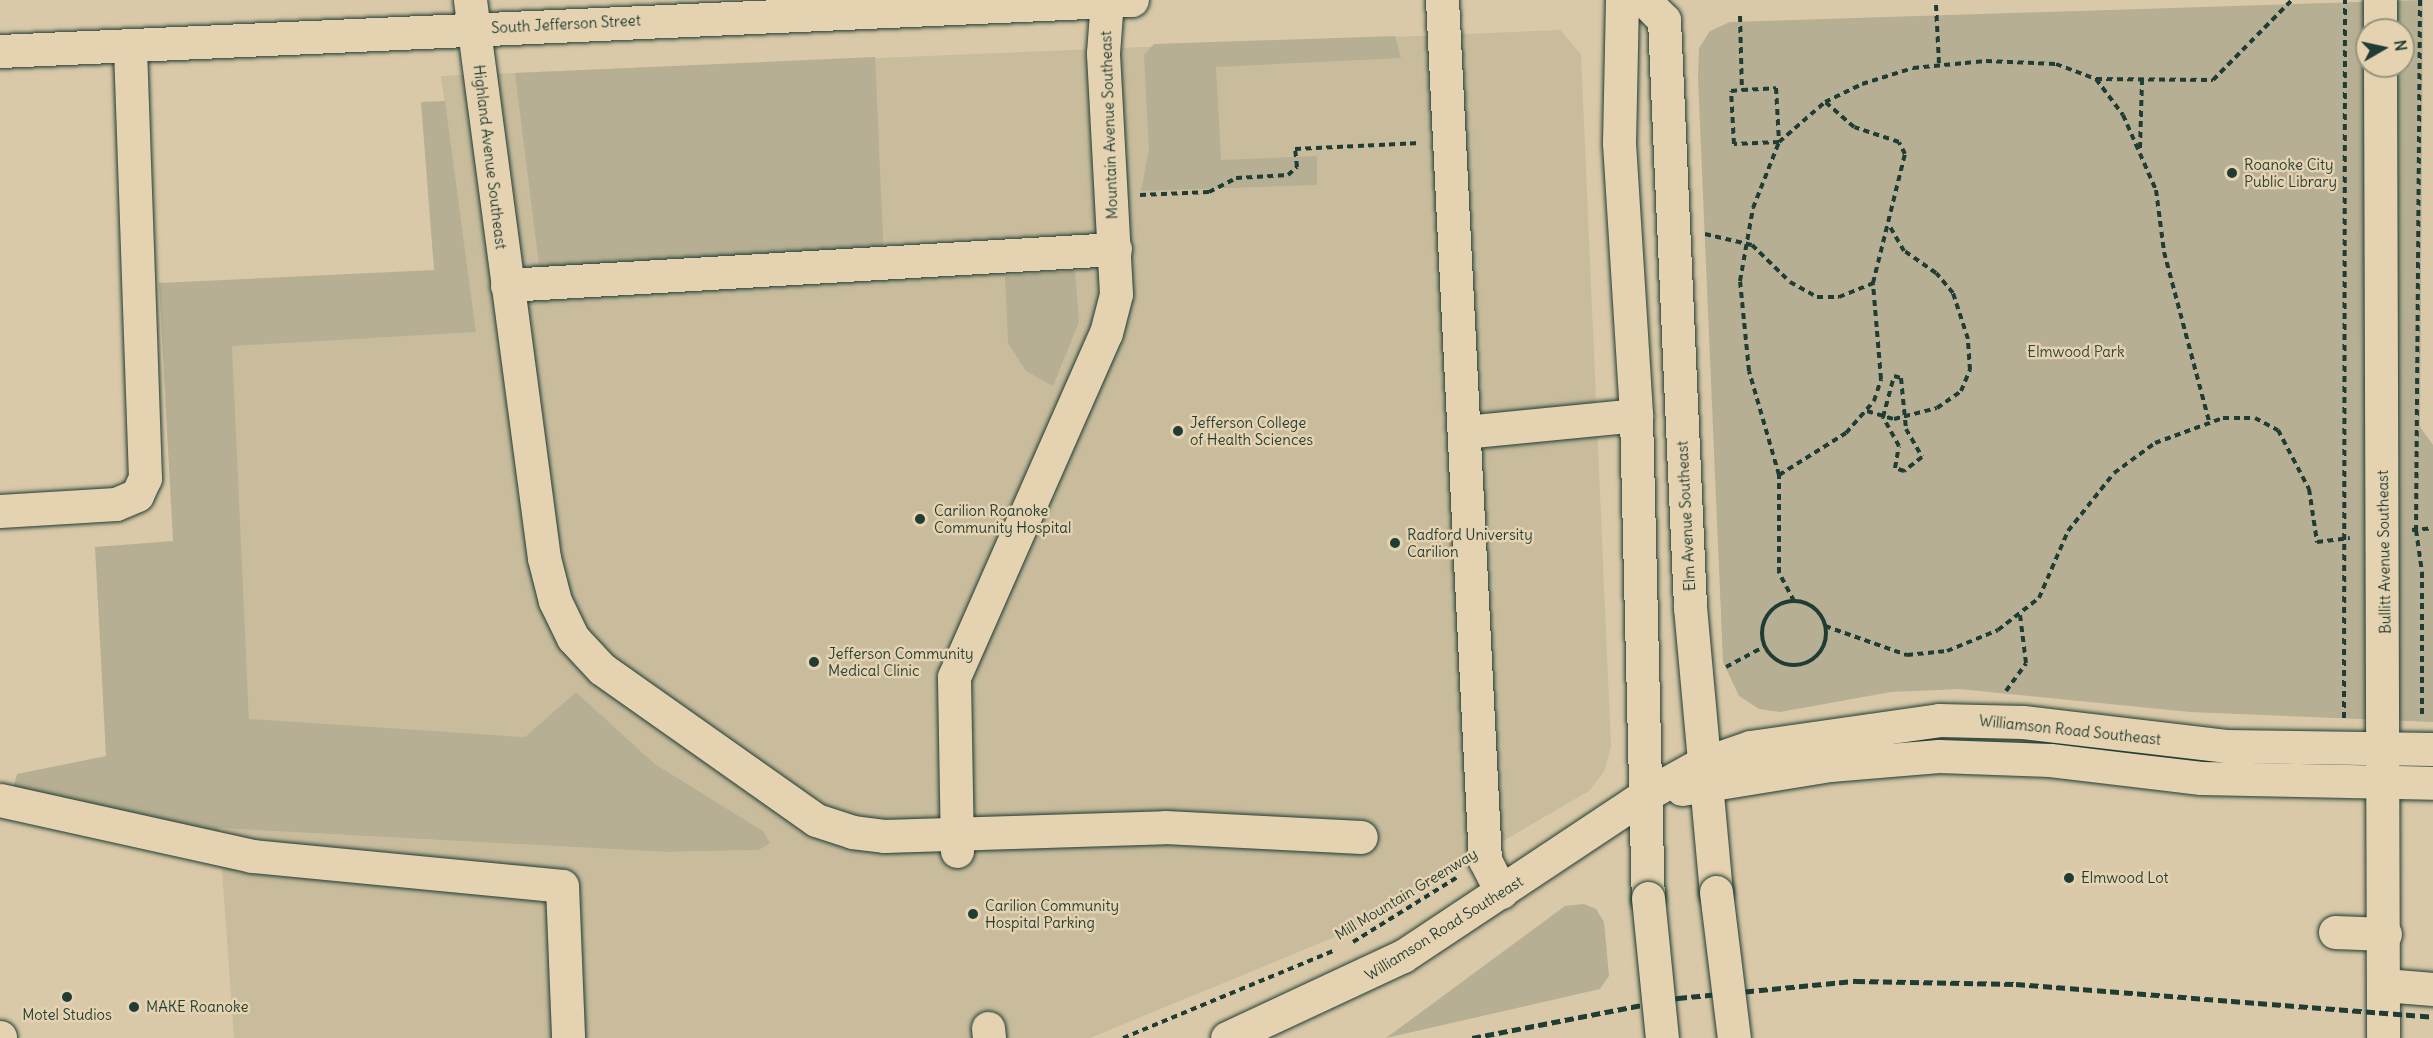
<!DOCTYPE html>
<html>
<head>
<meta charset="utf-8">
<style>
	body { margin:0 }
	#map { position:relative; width:2433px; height:1038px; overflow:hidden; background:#d9c9a8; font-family:Delius,sans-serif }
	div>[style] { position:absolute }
	.built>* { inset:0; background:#c8bc9d }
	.green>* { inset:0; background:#b6af93 }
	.path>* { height:4px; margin-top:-2px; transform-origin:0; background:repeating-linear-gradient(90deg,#1f3d34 0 6px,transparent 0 10.5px) }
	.path>.ring { margin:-2px; padding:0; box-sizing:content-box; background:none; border:4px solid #1f3d34; border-radius:50% }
	.roads { filter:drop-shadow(0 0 2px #1f3d34) drop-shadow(0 0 2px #1f3d34) }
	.minor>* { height:33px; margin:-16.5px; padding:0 16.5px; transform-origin:16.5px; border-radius:16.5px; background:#e5d2b0 }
	.major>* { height:33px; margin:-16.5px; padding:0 16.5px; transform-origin:16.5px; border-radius:16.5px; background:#e5d2b0 }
	.rail>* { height:4.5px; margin-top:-2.25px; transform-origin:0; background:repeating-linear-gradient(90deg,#1f3d34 0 9px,transparent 0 13.5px) }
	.bridges { filter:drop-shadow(0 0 2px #1f3d34) drop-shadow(0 0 2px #1f3d34) }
	.major-bridge>* { height:33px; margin:-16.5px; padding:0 16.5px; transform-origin:16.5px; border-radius:16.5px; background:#e5d2b0 }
	.dots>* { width:16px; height:16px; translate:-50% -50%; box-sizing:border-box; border:3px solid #e5d2b0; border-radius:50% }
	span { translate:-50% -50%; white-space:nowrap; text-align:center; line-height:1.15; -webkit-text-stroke:5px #e5d2b0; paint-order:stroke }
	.street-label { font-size:15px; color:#1f3d34 }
	.poi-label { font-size:15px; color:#1f3d34 }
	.left { translate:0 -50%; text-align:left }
	.park-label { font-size:15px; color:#2e483e }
	.north { position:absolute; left:2355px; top:18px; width:60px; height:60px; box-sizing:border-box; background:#e5d2b0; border:2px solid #96967e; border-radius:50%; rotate:81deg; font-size:16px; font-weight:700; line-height:24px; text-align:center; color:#1f3d34 }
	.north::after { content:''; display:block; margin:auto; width:21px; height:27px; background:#1f3d34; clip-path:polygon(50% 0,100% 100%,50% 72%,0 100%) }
</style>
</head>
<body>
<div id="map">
	<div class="built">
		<div style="clip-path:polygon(1560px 30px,1581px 54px,1611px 747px,1604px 772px,1589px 791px,1347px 932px,1090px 1038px,234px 1038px,219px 828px,665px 852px,759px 850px,763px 831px,655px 764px,576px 692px,525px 737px,249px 720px,231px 345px,476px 332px,441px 76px)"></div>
	</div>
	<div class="green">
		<div style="clip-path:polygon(evenodd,2423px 0,2420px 427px,2433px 445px,2433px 722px,2190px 712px,1960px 689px,1891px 692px,1780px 712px,1759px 709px,1739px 696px,1723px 662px,1698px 78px,1699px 48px,1710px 31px,1730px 22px,2423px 0,2367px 30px,2403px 30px,2403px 66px,2367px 66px,2367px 30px)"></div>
		<div style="clip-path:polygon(1395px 36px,1401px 58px,1216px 67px,1221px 160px,1317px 156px,1317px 185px,1141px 191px,1149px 150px,1144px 55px,1154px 44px)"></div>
		<div style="clip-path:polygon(875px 57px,884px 259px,540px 273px,515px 73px)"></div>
		<div style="clip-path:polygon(445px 101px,476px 332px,232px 346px,249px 719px,525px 737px,576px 692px,655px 764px,763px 831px,770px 843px,759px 850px,665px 852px,219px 828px,219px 837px,12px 792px,17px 774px,106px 756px,95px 547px,173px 541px,159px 283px,434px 270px,421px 102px)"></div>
		<div style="clip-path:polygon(1075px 271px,1079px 322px,1053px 386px,1026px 371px,1008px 343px,1005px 276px)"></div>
		<div style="clip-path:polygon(1584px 904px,1596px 909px,1604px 922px,1609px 976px,1600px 989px,1386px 1038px,1565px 906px)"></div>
	</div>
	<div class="path">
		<div style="left:2420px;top:0;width:530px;rotate:90.43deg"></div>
		<div style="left:2416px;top:530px;width:42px;rotate:81.9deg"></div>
		<div style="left:2422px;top:572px;width:147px;rotate:90deg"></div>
		<div style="left:1936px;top:5px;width:59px;rotate:87.1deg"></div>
		<div style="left:1740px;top:16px;width:74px;rotate:88.5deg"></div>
		<div style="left:1742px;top:90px;width:34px;rotate:-3deg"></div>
		<div style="left:1776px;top:88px;width:54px;rotate:86.8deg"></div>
		<div style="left:1779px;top:142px;width:45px;rotate:177.5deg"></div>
		<div style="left:1734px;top:144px;width:53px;rotate:-93.2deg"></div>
		<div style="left:1731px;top:91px;width:11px;rotate:-5deg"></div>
		<div style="left:2096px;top:79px;width:117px;rotate:0.5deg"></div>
		<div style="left:2213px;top:80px;width:112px;rotate:-45.4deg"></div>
		<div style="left:2140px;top:148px;width:68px;rotate:-88.3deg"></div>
		<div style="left:1140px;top:195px;width:69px;rotate:-2.5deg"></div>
		<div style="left:1209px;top:192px;width:30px;rotate:-27deg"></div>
		<div style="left:1236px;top:178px;width:52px;rotate:-3.3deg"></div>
		<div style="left:1288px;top:175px;width:12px;rotate:-42deg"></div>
		<div style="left:1297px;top:167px;width:18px;rotate:-96deg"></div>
		<div style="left:1295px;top:149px;width:125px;rotate:-2.7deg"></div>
		<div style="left:1705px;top:234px;width:48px;rotate:13.2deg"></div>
		<div style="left:1752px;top:245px;width:53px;rotate:44.2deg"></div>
		<div style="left:1790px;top:282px;width:31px;rotate:29deg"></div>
		<div style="left:1817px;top:297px;width:22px"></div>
		<div style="left:1839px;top:297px;width:37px;rotate:-22deg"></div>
		<div style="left:1894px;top:376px;width:7px;rotate:16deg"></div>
		<div style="left:1901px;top:378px;width:51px;rotate:84.4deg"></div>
		<div style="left:1906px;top:429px;width:32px;rotate:60deg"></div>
		<div style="left:1922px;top:457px;width:23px;rotate:142deg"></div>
		<div style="left:1904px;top:471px;width:9px;rotate:-162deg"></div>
		<div style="left:1895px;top:468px;width:22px;rotate:-80deg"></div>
		<div style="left:1899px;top:446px;width:33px;rotate:-119deg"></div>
		<div style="left:1883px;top:417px;width:42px;rotate:-75deg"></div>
		<div style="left:1867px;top:411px;width:28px;rotate:17deg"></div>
		<div style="left:1894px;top:419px;width:44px;rotate:-14.3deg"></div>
		<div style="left:1937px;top:408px;width:29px;rotate:-35deg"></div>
		<div style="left:1961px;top:391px;width:23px;rotate:-67deg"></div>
		<div style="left:1970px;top:370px;width:31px;rotate:-94deg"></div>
		<div style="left:1968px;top:339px;width:48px;rotate:-108.1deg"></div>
		<div style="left:1953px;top:293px;width:26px;rotate:-130deg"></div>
		<div style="left:1936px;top:273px;width:39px;rotate:-145deg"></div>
		<div style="left:1904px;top:251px;width:30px;rotate:-120deg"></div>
		<div style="left:1779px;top:475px;width:79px;rotate:-32.1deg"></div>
		<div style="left:1846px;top:433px;width:43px;rotate:-48.8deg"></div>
		<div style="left:1874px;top:401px;width:23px;rotate:-72deg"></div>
		<div style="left:1881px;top:379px;width:96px;rotate:-94.8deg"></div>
		<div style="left:1873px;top:283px;width:133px;rotate:-76.1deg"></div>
		<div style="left:1905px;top:154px;width:13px;rotate:-117deg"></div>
		<div style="left:1899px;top:142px;width:47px;rotate:-161.6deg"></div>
		<div style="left:1854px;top:127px;width:38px;rotate:-139deg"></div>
		<div style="left:2412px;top:530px;width:21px;rotate:-5deg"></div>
		<div style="left:1794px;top:601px;width:32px;rotate:-118deg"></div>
		<div style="left:1779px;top:573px;width:98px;rotate:-90deg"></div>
		<div style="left:1779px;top:475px;width:108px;rotate:-106.1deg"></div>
		<div style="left:1749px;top:371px;width:90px;rotate:-95.7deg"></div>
		<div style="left:1740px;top:281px;width:74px;rotate:-79.9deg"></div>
		<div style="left:1753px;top:208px;width:71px;rotate:-68.5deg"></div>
		<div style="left:1779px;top:142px;width:61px;rotate:-41deg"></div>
		<div style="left:1825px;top:102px;width:41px;rotate:-25.9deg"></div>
		<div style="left:1862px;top:84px;width:53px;rotate:-17.4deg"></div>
		<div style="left:1913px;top:68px;width:73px;rotate:-5.5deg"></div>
		<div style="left:1986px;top:61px;width:70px;rotate:2.5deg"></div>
		<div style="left:2056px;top:64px;width:43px;rotate:20.6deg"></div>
		<div style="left:2096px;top:79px;width:45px;rotate:53.1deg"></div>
		<div style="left:2123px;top:115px;width:82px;rotate:66.3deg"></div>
		<div style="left:2156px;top:190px;width:63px;rotate:82.6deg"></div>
		<div style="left:2164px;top:252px;width:175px;rotate:75.1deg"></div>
		<div class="ring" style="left:1762px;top:601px;width:60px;height:60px"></div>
		<div style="left:1825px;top:626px;width:87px;rotate:19.5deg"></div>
		<div style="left:1907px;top:655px;width:40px;rotate:-5.7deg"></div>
		<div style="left:1947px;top:651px;width:55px;rotate:-22.4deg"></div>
		<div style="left:1998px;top:630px;width:52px;rotate:-38deg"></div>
		<div style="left:2039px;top:598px;width:73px;rotate:-66.6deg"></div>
		<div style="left:2068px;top:531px;width:74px;rotate:-51.6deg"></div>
		<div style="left:2114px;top:473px;width:51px;rotate:-36.2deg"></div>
		<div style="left:2155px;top:443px;width:72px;rotate:-20.2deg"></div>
		<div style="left:2223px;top:418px;width:32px"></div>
		<div style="left:2255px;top:418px;width:26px;rotate:28deg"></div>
		<div style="left:2278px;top:430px;width:67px;rotate:62.3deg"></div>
		<div style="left:2309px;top:489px;width:54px;rotate:81.4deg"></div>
		<div style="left:2317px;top:542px;width:33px;rotate:-7deg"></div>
		<div style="left:1726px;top:667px;width:44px;rotate:-28.3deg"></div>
		<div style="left:2006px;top:691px;width:34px;rotate:-54deg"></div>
		<div style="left:2026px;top:663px;width:48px;rotate:-97.1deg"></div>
		<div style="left:2344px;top:718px;width:718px;rotate:-89.92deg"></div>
		<div style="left:1353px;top:942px;width:125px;rotate:-31.9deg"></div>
		<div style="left:1123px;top:1038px;width:227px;rotate:-22.5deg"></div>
	</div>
	<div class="roads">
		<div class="minor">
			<div style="left:470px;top:0;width:563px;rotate:82.45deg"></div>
			<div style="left:544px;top:558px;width:44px;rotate:75.7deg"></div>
			<div style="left:555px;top:601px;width:41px;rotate:64.1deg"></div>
			<div style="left:573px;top:638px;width:42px;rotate:46.9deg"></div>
			<div style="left:602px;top:669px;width:262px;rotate:35.2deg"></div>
			<div style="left:816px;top:820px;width:38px;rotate:18deg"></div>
			<div style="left:852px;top:832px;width:32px;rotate:7deg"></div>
			<div style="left:884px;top:836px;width:281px;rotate:-1.8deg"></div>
			<div style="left:1165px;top:827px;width:196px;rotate:2.9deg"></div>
			<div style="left:1442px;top:0;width:861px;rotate:87.14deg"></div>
			<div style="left:1485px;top:860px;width:36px;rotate:63deg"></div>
			<div style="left:2380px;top:0;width:30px;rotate:90deg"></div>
			<div style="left:2380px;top:66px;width:972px;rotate:89.82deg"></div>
			<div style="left:507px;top:285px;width:609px;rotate:-3.39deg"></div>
			<div style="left:1464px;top:432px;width:173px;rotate:-5.6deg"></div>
			<div style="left:0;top:511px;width:116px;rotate:-3.5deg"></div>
			<div style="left:116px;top:504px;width:23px;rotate:-23deg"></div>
			<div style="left:137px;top:495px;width:19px;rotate:-65deg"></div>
			<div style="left:145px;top:478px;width:433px;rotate:-92deg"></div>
			<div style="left:0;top:800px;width:258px;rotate:12.5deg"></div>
			<div style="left:252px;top:856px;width:311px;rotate:5.5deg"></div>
			<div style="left:562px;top:886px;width:152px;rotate:87.7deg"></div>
			<div style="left:957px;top:851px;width:174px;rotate:-91deg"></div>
			<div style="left:954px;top:677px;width:376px;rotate:-66.2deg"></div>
			<div style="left:1106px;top:333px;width:40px;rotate:-75.6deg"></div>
			<div style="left:1116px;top:294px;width:241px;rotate:-93.1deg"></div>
			<div style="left:1103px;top:53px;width:53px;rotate:-85.7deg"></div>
			<div style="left:2335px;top:932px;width:50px;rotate:2.3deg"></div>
			<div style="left:2384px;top:985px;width:49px;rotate:4.7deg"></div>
			<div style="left:988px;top:1028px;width:10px;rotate:84deg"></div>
			<div style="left:0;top:1037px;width:1px;rotate:90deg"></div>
			<div style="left:1227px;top:1038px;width:194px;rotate:-25deg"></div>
			<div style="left:1403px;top:956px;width:293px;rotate:-33.6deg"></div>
		</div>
		<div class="major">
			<div style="left:1622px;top:0;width:143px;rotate:91.2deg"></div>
			<div style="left:1619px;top:143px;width:273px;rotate:86.4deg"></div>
			<div style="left:1636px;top:415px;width:483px;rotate:88.6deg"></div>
			<div style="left:1644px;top:0;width:28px;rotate:45deg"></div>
			<div style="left:1664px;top:20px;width:588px;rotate:87.46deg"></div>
			<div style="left:1690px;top:607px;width:286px;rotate:84.8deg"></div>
			<div style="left:0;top:51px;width:1133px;rotate:-2.58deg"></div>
			<div style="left:1682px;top:789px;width:150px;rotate:-9.2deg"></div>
			<div style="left:1830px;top:765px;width:109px;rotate:-4.7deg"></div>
			<div style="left:1939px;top:756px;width:111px;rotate:2.1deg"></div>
			<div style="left:2050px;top:760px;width:152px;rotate:6.8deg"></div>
			<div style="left:2201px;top:778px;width:232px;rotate:1.2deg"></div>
			<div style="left:1647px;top:794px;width:62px;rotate:-29.1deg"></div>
			<div style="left:1701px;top:764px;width:52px;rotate:-19.1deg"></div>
			<div style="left:1750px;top:747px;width:191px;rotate:-8.1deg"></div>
			<div style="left:1939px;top:720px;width:84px;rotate:1.4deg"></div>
			<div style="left:2023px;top:722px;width:204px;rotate:6.7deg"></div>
			<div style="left:2226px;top:746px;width:207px;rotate:0.8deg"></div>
		</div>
	</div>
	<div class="rail">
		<div style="left:1472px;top:1038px;width:210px;rotate:-11deg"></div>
		<div style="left:1678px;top:998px;width:179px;rotate:-5.5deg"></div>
		<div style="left:1856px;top:981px;width:160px;rotate:1.1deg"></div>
		<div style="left:2016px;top:984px;width:418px;rotate:4.5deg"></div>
	</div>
	<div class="bridges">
		<div class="major-bridge">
			<div style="left:1716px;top:892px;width:147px;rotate:83deg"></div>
			<div style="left:1648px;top:898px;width:141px;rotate:84.3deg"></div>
		</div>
	</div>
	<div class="dots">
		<div style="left:2232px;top:173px;background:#1f3d34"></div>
		<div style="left:1178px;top:431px;background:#1f3d34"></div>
		<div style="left:920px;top:519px;background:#1f3d34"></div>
		<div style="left:1395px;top:543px;background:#1f3d34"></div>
		<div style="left:814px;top:662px;background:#1f3d34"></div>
		<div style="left:2069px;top:878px;background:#1f3d34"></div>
		<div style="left:973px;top:914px;background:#1f3d34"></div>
		<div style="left:67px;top:997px;background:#1f3d34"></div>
		<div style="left:134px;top:1007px;background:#1f3d34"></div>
	</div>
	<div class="street-label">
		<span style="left:566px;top:24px;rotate:-3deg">South Jefferson Street</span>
		<span style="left:1109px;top:125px;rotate:-92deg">Mountain Avenue Southeast</span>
		<span style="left:490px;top:157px;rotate:83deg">Highland Avenue Southeast</span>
		<span style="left:1686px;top:516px;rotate:-93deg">Elm Avenue Southeast</span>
		<span style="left:2384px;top:552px;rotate:-91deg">Bullitt Avenue Southeast</span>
		<span style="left:2070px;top:730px;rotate:6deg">Williamson Road Southeast</span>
		<span style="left:1406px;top:894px;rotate:-31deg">Mill Mountain Greenway</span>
		<span style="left:1444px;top:928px;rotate:-32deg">Williamson Road Southeast</span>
	</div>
	<div class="poi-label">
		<span class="left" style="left:2244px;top:173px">Roanoke City<br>Public Library</span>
		<span class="left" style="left:1190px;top:431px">Jefferson College<br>of Health Sciences</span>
		<span class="left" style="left:934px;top:519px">Carilion Roanoke<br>Community Hospital</span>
		<span class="left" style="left:1407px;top:543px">Radford University<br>Carilion</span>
		<span class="left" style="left:828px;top:662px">Jefferson Community<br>Medical Clinic</span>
		<span class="left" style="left:2081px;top:878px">Elmwood Lot</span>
		<span class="left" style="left:985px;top:914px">Carilion Community<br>Hospital Parking</span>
		<span class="left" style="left:146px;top:1007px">MAKE Roanoke</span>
		<span style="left:67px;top:1015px">Motel Studios</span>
	</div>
	<div class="park-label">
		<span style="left:2076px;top:352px">Elmwood Park</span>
	</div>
	<div class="north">N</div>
</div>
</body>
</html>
